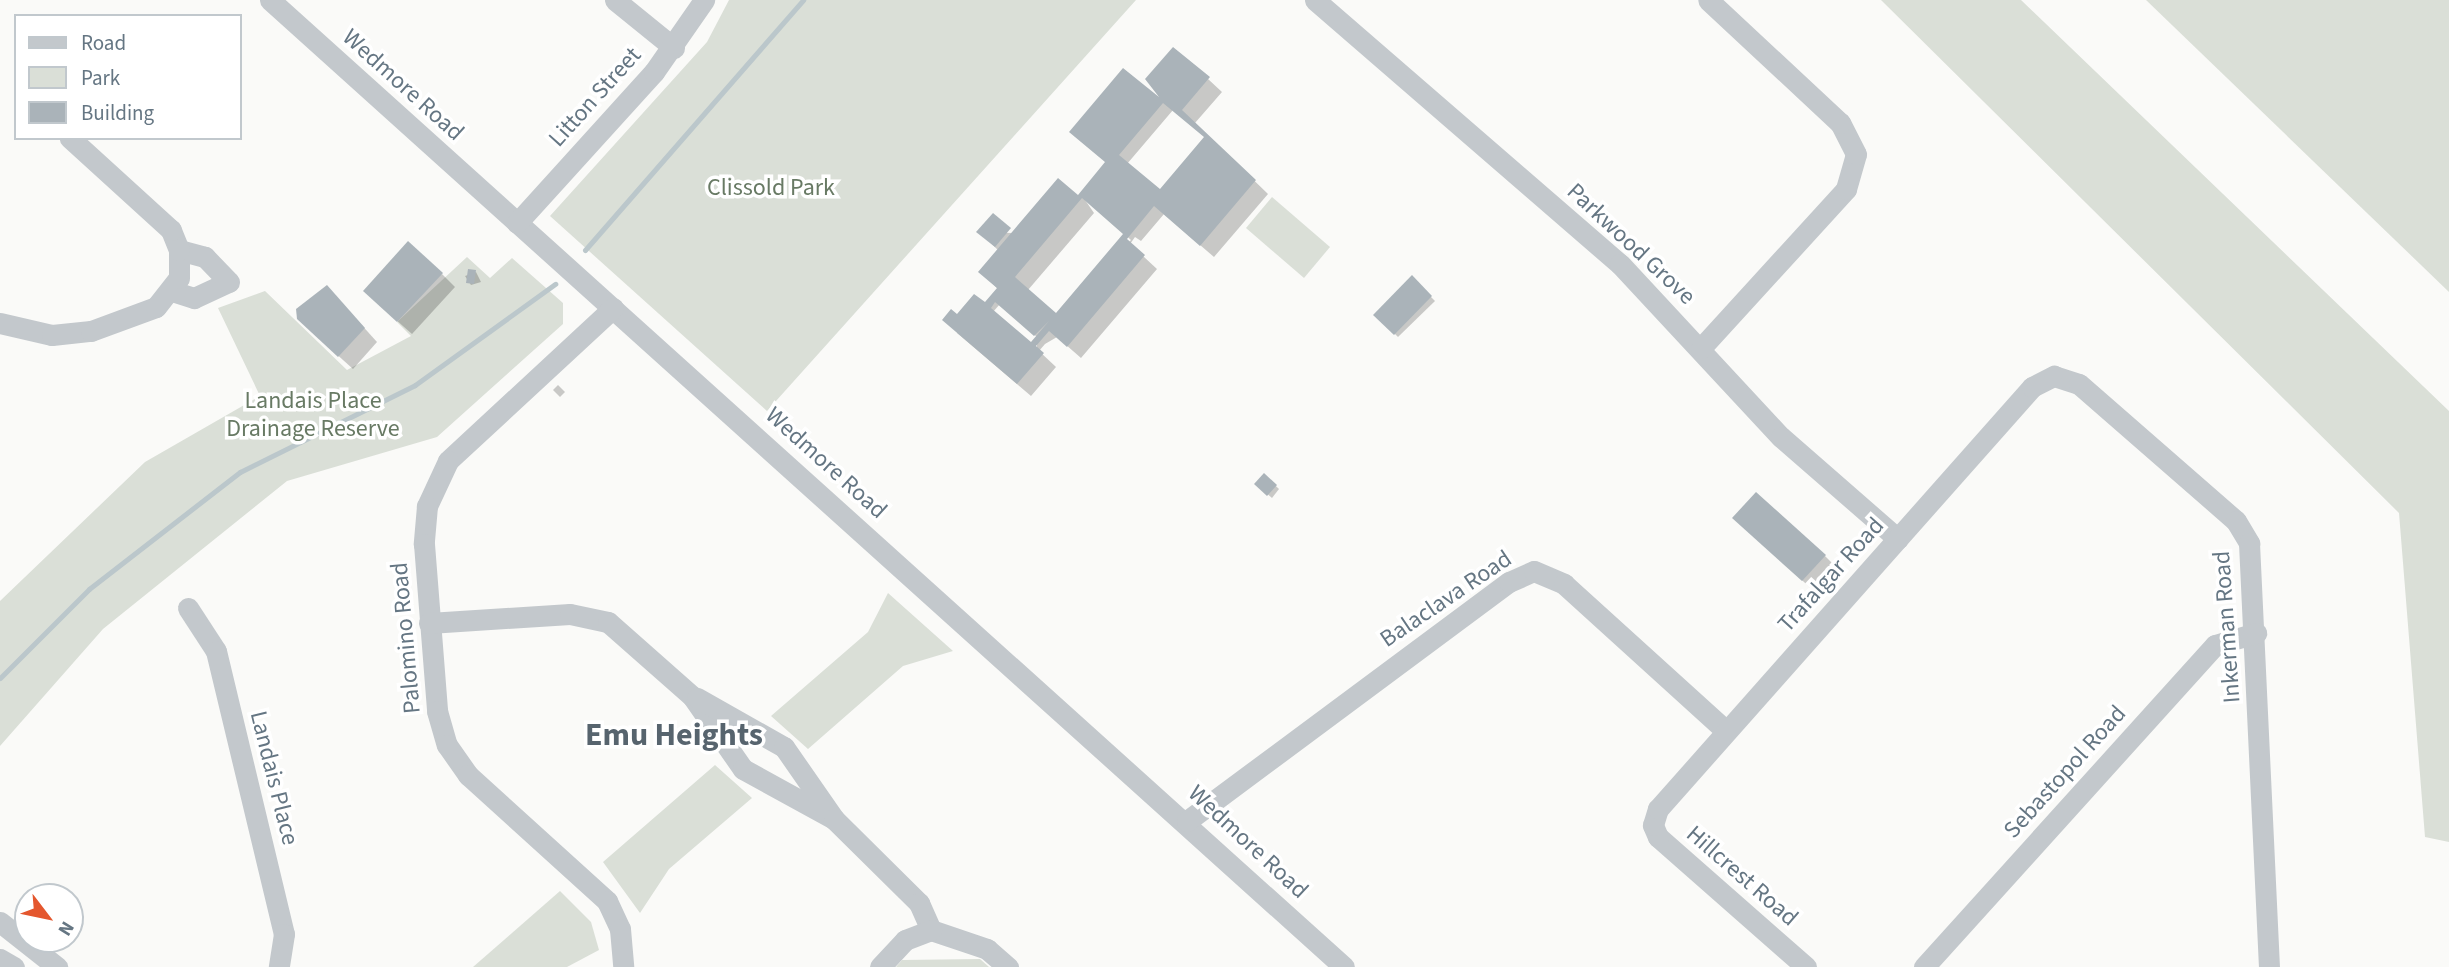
<!DOCTYPE html>
<html>
<head>
<meta charset="utf-8">
<style>
	body { margin:0 }
	#map { position:relative; width:2449px; height:967px; overflow:hidden; background:#fafaf8; font-family:"Source Sans 3",sans-serif }
	div>[style] { position:absolute }
	.green>* { inset:0; background:#dadfd7 }
	.shadow>* { inset:0; background:#0003 }
	.stream>* { height:5px; margin:-2.5px; padding:0 2.5px; transform-origin:2.5px; border-radius:2.5px; background:#bbc7cb }
	.building>* { inset:0; background:#aab3b9 }
	.minor>* { height:21px; margin:-10.5px; padding:0 10.5px; transform-origin:10.5px; border-radius:10.5px; background:#c3c8cc }
	span { translate:-50% -50%; white-space:nowrap; text-align:center; line-height:1.15; -webkit-text-stroke:7px #fff; paint-order:stroke }
	.street-label { font-size:24px; color:#657683 }
	.park-label { font-size:24px; color:#687a64 }
	.district-label { font-size:32px; color:#57646e; font-weight:700 }
	.legend { position:absolute; left:14px; top:14px; width:228px; height:126px; box-sizing:border-box; background:#fff; border:2px solid #c1c8cd; margin:0; padding:9px 12px; list-style:none; font-size:21px; color:#657683 }
	.legend li { display:flex; align-items:center; gap:14px; height:35px }
	.legend b { width:35px; border:2px solid #c1c8cd }
	.north { position:absolute; left:14px; top:883px; width:70px; height:70px; box-sizing:border-box; background:#fff; border:2px solid #c1c8cd; border-radius:50%; rotate:122deg; font-size:19px; font-weight:700; line-height:28px; text-align:center; color:#657683 }
	.north::after { content:''; display:block; margin:auto; width:24px; height:32px; background:#e4572e; clip-path:polygon(50% 0,100% 100%,50% 72%,0 100%) }
</style>
</head>
<body>
<div id="map">
	<div class="green">
		<div style="clip-path:polygon(729px 0,1136px 0,767px 411px,550px 216px,707px 42px)"></div>
		<div style="clip-path:polygon(1881px 0,2021px 0,2449px 411px,2449px 842px,2425px 837px,2399px 513px)"></div>
		<div style="clip-path:polygon(2146px 0,2449px 0,2449px 292px)"></div>
		<div style="clip-path:polygon(1272px 197px,1330px 247px,1304px 278px,1246px 228px)"></div>
		<div style="clip-path:polygon(467px 257px,490px 278px,512px 258px,563px 303px,563px 324px,437px 437px,287px 481px,103px 629px,0 746px,0 601px,145px 462px,260px 396px,218px 308px,265px 291px,347px 370px,411px 336px,397px 322px)"></div>
		<div style="clip-path:polygon(888px 593px,953px 651px,903px 666px,808px 749px,771px 716px,868px 632px)"></div>
		<div style="clip-path:polygon(715px 765px,752px 798px,669px 869px,640px 913px,603px 862px)"></div>
		<div style="clip-path:polygon(560px 891px,591px 922px,599px 950px,567px 967px,473px 967px)"></div>
		<div style="clip-path:polygon(980px 959px,989px 967px,896px 967px,902px 960px)"></div>
	</div>
	<div class="shadow">
		<div style="clip-path:polygon(evenodd,1208px 79px,1222px 92px,1195px 123px,1268px 194px,1214px 257px,1164px 214px,1141px 241px,1135px 237px,1130px 244px,1157px 269px,1081px 358px,1057px 337px,1045px 344px,1039px 351px,1056px 367px,1031px 396px,957px 333px,958px 317px,992px 311px,987px 302px,998px 289px,980px 272px,999px 251px,979px 232px,1013px 233px,1078px 197px,1159px 100px,1208px 79px,1173px 110px,1206px 138px,1160px 191px,1127px 164px,1173px 110px,1208px 79px,1083px 197px,1131px 240px,1056px 315px,1028px 290px,1094px 213px,1083px 197px,1208px 79px,1000px 304px,1037px 337px,1037px 349px,993px 312px,1000px 304px)"></div>
		<div style="clip-path:polygon(476px 272px,481px 282px,471px 285px,465px 276px)"></div>
		<div style="clip-path:polygon(442px 274px,455px 287px,412px 334px,378px 304px)"></div>
		<div style="clip-path:polygon(1412px 278px,1435px 301px,1398px 337px,1376px 315px)"></div>
		<div style="clip-path:polygon(340px 301px,377px 342px,353px 369px,312px 332px)"></div>
		<div style="clip-path:polygon(558px 385px,565px 392px,560px 397px,553px 390px)"></div>
		<div style="clip-path:polygon(1264px 475px,1279px 489px,1272px 498px,1256px 484px)"></div>
		<div style="clip-path:polygon(1748px 531px,1825px 556px,1838px 569px,1816px 593px)"></div>
	</div>
	<div class="stream">
		<div style="left:585px;top:250px;width:332px;rotate:-48.9deg"></div>
		<div style="left:0;top:678px;width:126px;rotate:-45deg"></div>
		<div style="left:89px;top:589px;width:191px;rotate:-37.8deg"></div>
		<div style="left:240px;top:472px;width:195px;rotate:-26.4deg"></div>
		<div style="left:415px;top:385px;width:173px;rotate:-35.8deg"></div>
	</div>
	<div class="building">
		<div style="clip-path:polygon(evenodd,1173px 47px,1210px 77px,1182px 110px,1256px 180px,1200px 246px,1154px 206px,1127px 239px,1145px 255px,1067px 347px,1049px 331px,1036px 346px,1044px 353px,1017px 384px,942px 320px,951px 309px,957px 314px,974px 294px,985px 302px,997px 288px,978px 272px,1058px 178px,1078px 195px,1105px 162px,1069px 132px,1123px 68px,1159px 97px,1145px 79px,1173px 47px,1163px 103px,1204px 137px,1160px 189px,1119px 155px,1163px 103px,1173px 47px,1082px 198px,1123px 234px,1056px 313px,1015px 277px,1082px 198px,1173px 47px,995px 302px,1034px 336px,1049px 321px,1031px 342px,991px 308px,995px 302px)"></div>
		<div style="clip-path:polygon(993px 213px,1011px 228px,995px 247px,976px 232px)"></div>
		<div style="clip-path:polygon(408px 241px,443px 273px,397px 322px,363px 291px)"></div>
		<div style="clip-path:polygon(468px 269px,476px 270px,474px 284px,466px 283px)"></div>
		<div style="clip-path:polygon(1412px 275px,1432px 296px,1394px 335px,1373px 315px)"></div>
		<div style="clip-path:polygon(327px 285px,365px 328px,338px 357px,297px 319px,296px 309px)"></div>
		<div style="clip-path:polygon(1264px 473px,1277px 485px,1267px 496px,1254px 484px)"></div>
		<div style="clip-path:polygon(1756px 492px,1826px 555px,1802px 581px,1732px 518px)"></div>
	</div>
	<div class="minor">
		<div style="left:270px;top:0;width:1445px;rotate:42deg"></div>
		<div style="left:615px;top:0;width:76px;rotate:39.1deg"></div>
		<div style="left:1315px;top:0;width:403px;rotate:40.9deg"></div>
		<div style="left:1620px;top:264px;width:236px;rotate:47.1deg"></div>
		<div style="left:1781px;top:437px;width:155px;rotate:41.1deg"></div>
		<div style="left:517px;top:223px;width:204px;rotate:-47.8deg"></div>
		<div style="left:654px;top:72px;width:88px;rotate:-55.2deg"></div>
		<div style="left:172px;top:291px;width:23px;rotate:18deg"></div>
		<div style="left:194px;top:298px;width:38px;rotate:-25deg"></div>
		<div style="left:229px;top:282px;width:35px;rotate:-134deg"></div>
		<div style="left:205px;top:257px;width:27px;rotate:-165deg"></div>
		<div style="left:613px;top:308px;width:225px;rotate:137.2deg"></div>
		<div style="left:448px;top:461px;width:50px;rotate:115deg"></div>
		<div style="left:427px;top:506px;width:38px;rotate:95deg"></div>
		<div style="left:424px;top:544px;width:168px;rotate:85.5deg"></div>
		<div style="left:437px;top:711px;width:35px;rotate:74deg"></div>
		<div style="left:447px;top:745px;width:37px;rotate:55deg"></div>
		<div style="left:468px;top:775px;width:188px;rotate:42.2deg"></div>
		<div style="left:607px;top:901px;width:31px;rotate:65deg"></div>
		<div style="left:620px;top:929px;width:38px;rotate:85deg"></div>
		<div style="left:0;top:323px;width:53px;rotate:13deg"></div>
		<div style="left:52px;top:335px;width:39px;rotate:-6deg"></div>
		<div style="left:91px;top:331px;width:69px;rotate:-20.3deg"></div>
		<div style="left:156px;top:307px;width:37px;rotate:-52deg"></div>
		<div style="left:179px;top:278px;width:28px;rotate:-90deg"></div>
		<div style="left:179px;top:250px;width:22px;rotate:-112deg"></div>
		<div style="left:171px;top:230px;width:137px;rotate:-137.7deg"></div>
		<div style="left:1701px;top:348px;width:215px;rotate:-47.6deg"></div>
		<div style="left:1846px;top:189px;width:36px;rotate:-74deg"></div>
		<div style="left:1856px;top:154px;width:35px;rotate:-117deg"></div>
		<div style="left:1840px;top:123px;width:180px;rotate:-137deg"></div>
		<div style="left:188px;top:608px;width:51px;rotate:56.9deg"></div>
		<div style="left:216px;top:651px;width:291px;rotate:76.5deg"></div>
		<div style="left:284px;top:934px;width:33px;rotate:99deg"></div>
		<div style="left:429px;top:623px;width:141px;rotate:-3.7deg"></div>
		<div style="left:570px;top:614px;width:39px;rotate:12deg"></div>
		<div style="left:608px;top:622px;width:112px;rotate:41.4deg"></div>
		<div style="left:692px;top:696px;width:89px;rotate:55.1deg"></div>
		<div style="left:743px;top:769px;width:104px;rotate:28.8deg"></div>
		<div style="left:697px;top:698px;width:100px;rotate:29.4deg"></div>
		<div style="left:784px;top:747px;width:88px;rotate:55.2deg"></div>
		<div style="left:834px;top:819px;width:120px;rotate:44.7deg"></div>
		<div style="left:919px;top:903px;width:30px;rotate:66deg"></div>
		<div style="left:1187px;top:821px;width:401px;rotate:-36.6deg"></div>
		<div style="left:1509px;top:582px;width:27px;rotate:-24deg"></div>
		<div style="left:1534px;top:571px;width:33px;rotate:23deg"></div>
		<div style="left:1564px;top:584px;width:219px;rotate:42.2deg"></div>
		<div style="left:0;top:922px;width:73px;rotate:38.3deg"></div>
		<div style="left:931px;top:930px;width:59px;rotate:18.7deg"></div>
		<div style="left:987px;top:949px;width:28px;rotate:41deg"></div>
		<div style="left:0;top:959px;width:16px;rotate:30deg"></div>
		<div style="left:880px;top:967px;width:37px;rotate:-47deg"></div>
		<div style="left:905px;top:940px;width:28px;rotate:-21deg"></div>
		<div style="left:1806px;top:967px;width:197px;rotate:-138.7deg"></div>
		<div style="left:1658px;top:837px;width:13px;rotate:-113deg"></div>
		<div style="left:1653px;top:825px;width:17px;rotate:-73deg"></div>
		<div style="left:1658px;top:809px;width:564px;rotate:-48.45deg"></div>
		<div style="left:2032px;top:387px;width:25px;rotate:-27deg"></div>
		<div style="left:2054px;top:376px;width:26px;rotate:18deg"></div>
		<div style="left:2079px;top:384px;width:208px;rotate:41.1deg"></div>
		<div style="left:2236px;top:521px;width:26px;rotate:59deg"></div>
		<div style="left:2249px;top:543px;width:424px;rotate:87.3deg"></div>
		<div style="left:1924px;top:967px;width:434px;rotate:-47.9deg"></div>
		<div style="left:2215px;top:645px;width:43px;rotate:-16.3deg"></div>
	</div>
	<div class="street-label">
		<span style="left:403px;top:85px;rotate:42deg">Wedmore Road</span>
		<span style="left:595px;top:97px;rotate:-48deg">Litton Street</span>
		<span style="left:1631px;top:244px;rotate:43deg">Parkwood Grove</span>
		<span style="left:826px;top:463px;rotate:42deg">Wedmore Road</span>
		<span style="left:1831px;top:575px;rotate:-48deg">Trafalgar Road</span>
		<span style="left:1446px;top:599px;rotate:-34deg">Balaclava Road</span>
		<span style="left:2227px;top:627px;rotate:-94deg">Inkerman Road</span>
		<span style="left:406px;top:638px;rotate:-95deg">Palomino Road</span>
		<span style="left:2065px;top:772px;rotate:-48deg">Sebastopol Road</span>
		<span style="left:274px;top:778px;rotate:76deg">Landais Place</span>
		<span style="left:1248px;top:842px;rotate:43deg">Wedmore Road</span>
		<span style="left:1742px;top:876px;rotate:41deg">Hillcrest Road</span>
	</div>
	<div class="park-label">
		<span style="left:771px;top:188px">Clissold Park</span>
		<span style="left:313px;top:415px">Landais Place<br>Drainage Reserve</span>
	</div>
	<div class="district-label">
		<span style="left:674px;top:735px">Emu Heights</span>
	</div>
	<ul class="legend">
	<li><b style="height:9px;background:#c3c8cc"></b>Road</li>
	<li><b style="height:19px;background:#dadfd7"></b>Park</li>
	<li><b style="height:19px;background:#aab3b9"></b>Building</li>
	</ul>
	<div class="north">N</div>
</div>
</body>
</html>
